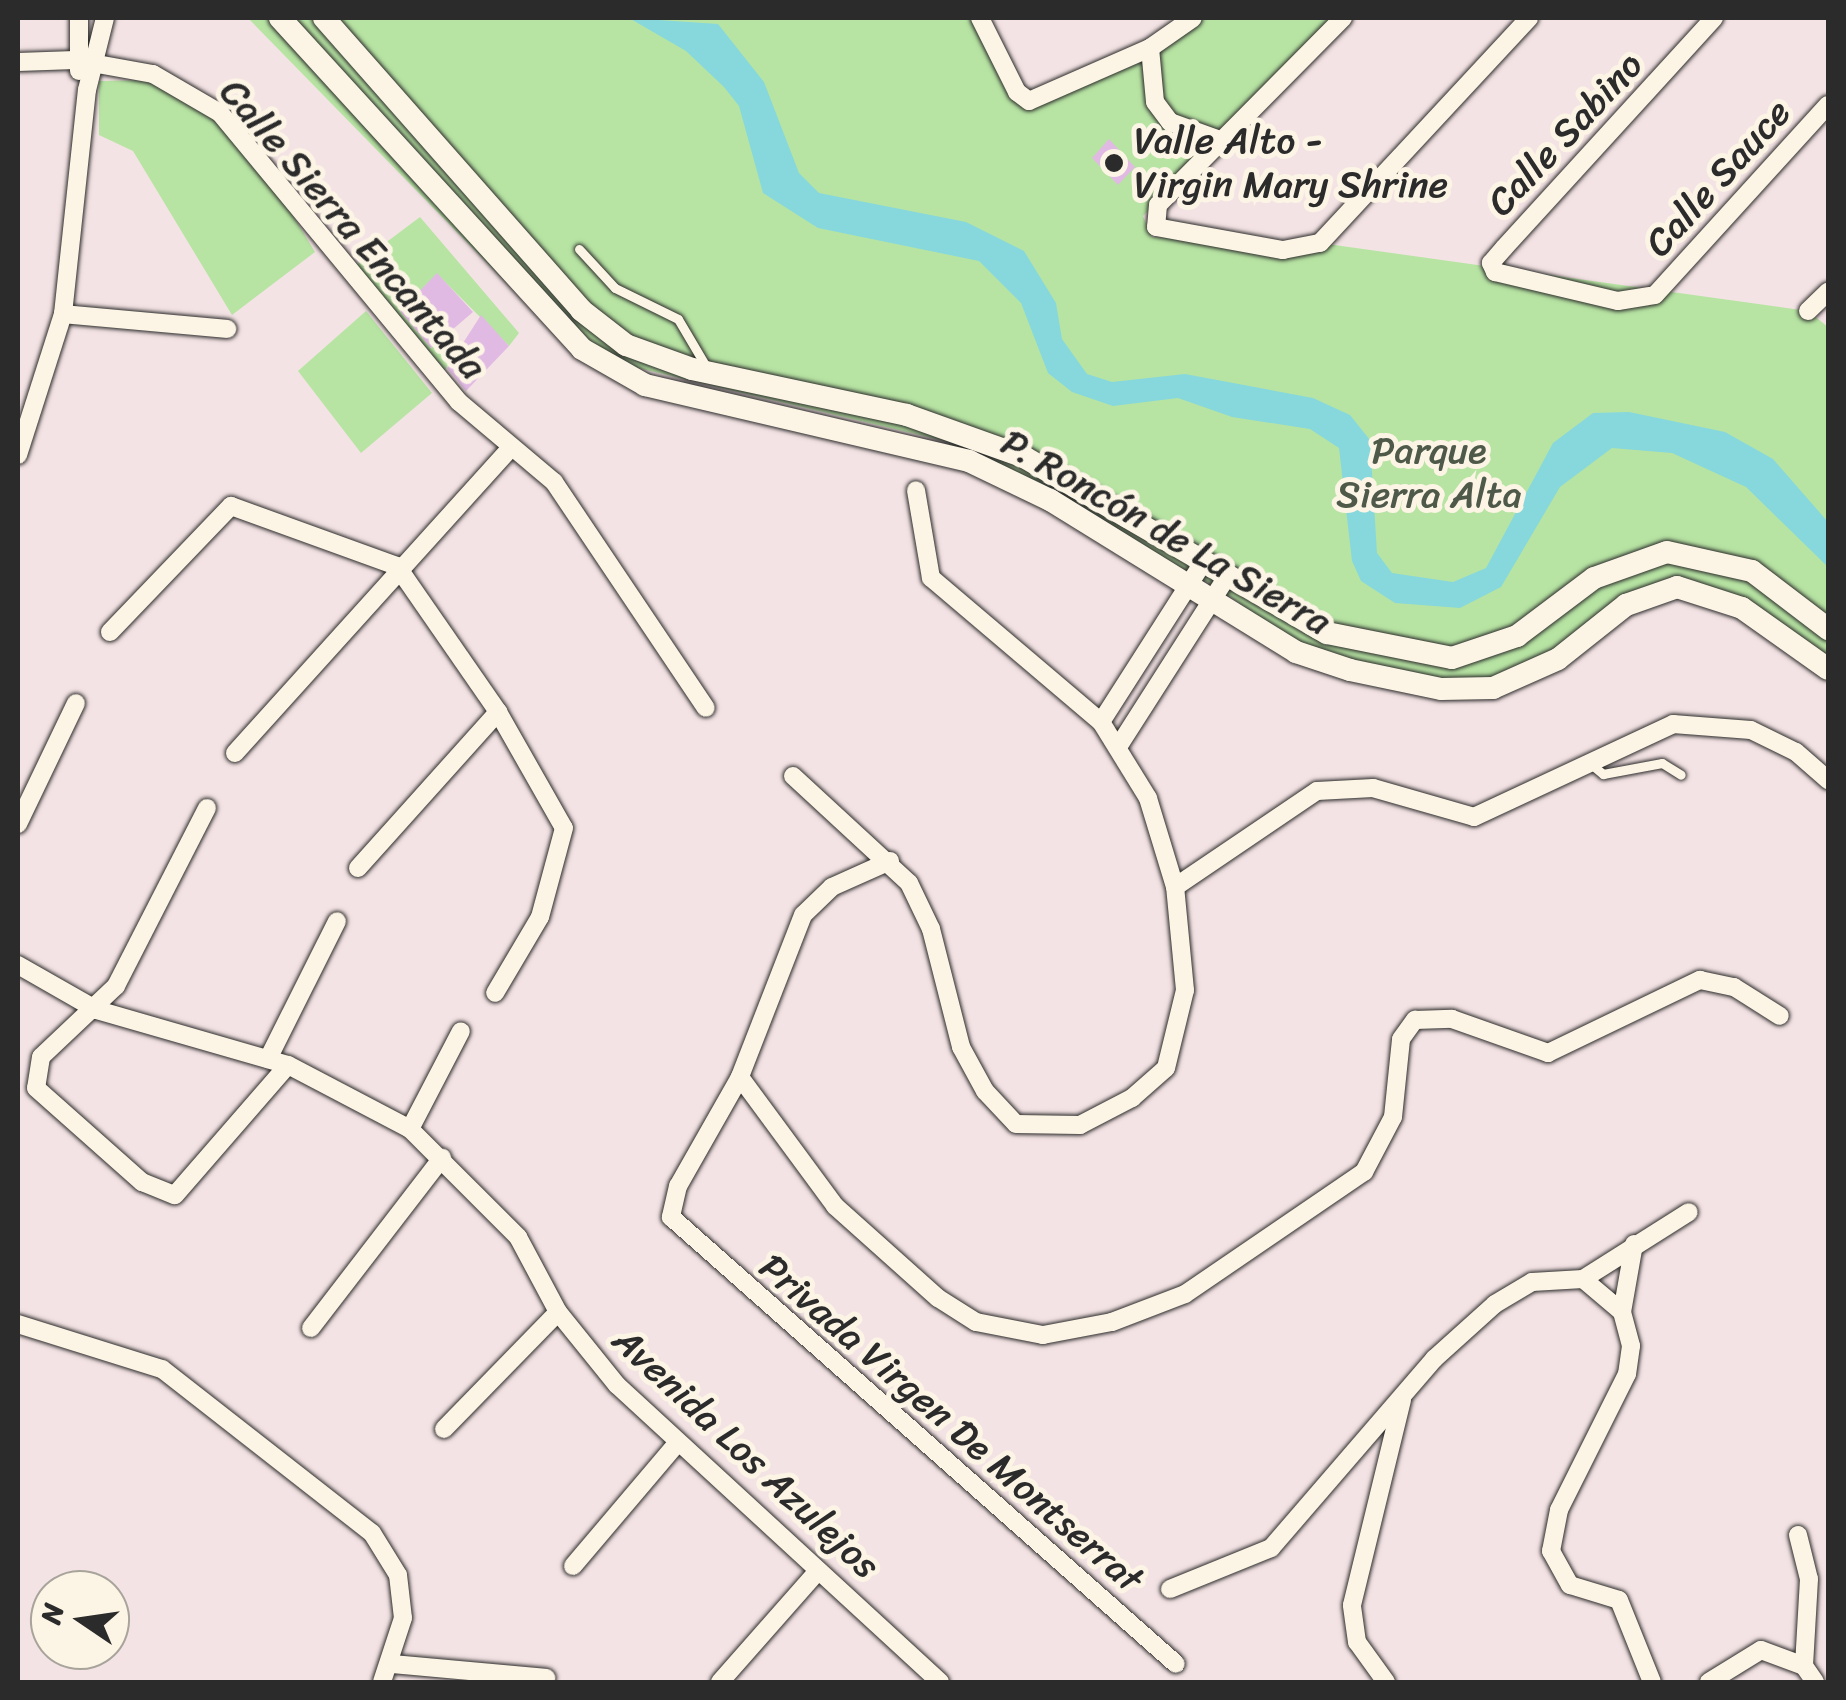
<!DOCTYPE html>
<html>
<head>
<meta charset="utf-8">
<style>
	body { margin:0 }
	#map { position:relative; width:1846px; height:1700px; overflow:hidden; background:#f4e3e4; font-family:Sriracha,sans-serif }
	div>[style] { position:absolute }
	.green>* { inset:0; background:#b7e4a3 }
	.water>* { inset:0; background:#86d8dd }
	.building>* { inset:0; background:#e1bae3 }
	.roads { filter:drop-shadow(0 0 2px #2b2b2b) drop-shadow(0 0 2px #2b2b2b) }
	.service>* { height:9px; margin:-4.5px; padding:0 4.5px; transform-origin:4.5px; border-radius:4.5px; background:#fcf5e5 }
	.minor>* { height:18px; margin:-9px; padding:0 9px; transform-origin:9px; border-radius:9px; background:#fcf5e5 }
	.tertiary>* { height:22px; margin:-11px; padding:0 11px; transform-origin:11px; border-radius:11px; background:#fcf5e5 }
	.dots>* { width:28px; height:28px; translate:-50% -50%; box-sizing:border-box; border:5px solid #fcf5e5; border-radius:50% }
	span { translate:-50% -50%; white-space:nowrap; text-align:center; line-height:1.15; -webkit-text-stroke:10px #fcf5e5; paint-order:stroke }
	.street-label { font-size:38px; color:#2b2b2b }
	.poi-label { font-size:38px; color:#2b2b2b }
	.left { translate:0 -50%; text-align:left }
	.park-label { font-size:38px; color:#4e5949 }
	.frame { position:absolute; inset:0; border:20px solid #2b2b2b; pointer-events:none }
	.north { position:absolute; left:30px; top:1570px; width:100px; height:100px; box-sizing:border-box; background:#fcf5e5; border:2px solid #a8a49b; border-radius:50%; rotate:283deg; font-size:28px; font-weight:700; line-height:40px; text-align:center; color:#2b2b2b }
	.north::after { content:''; display:block; margin:auto; width:35px; height:45px; background:#2b2b2b; clip-path:polygon(50% 0,100% 100%,50% 72%,0 100%) }
</style>
</head>
<body>
<div id="map">
	<div class="green">
		<div style="clip-path:polygon(248px 18px,983px 18px,1016px 92px,1046px 96px,1193px 18px,1343px 18px,1143px 216px,1152px 237px,1320px 243px,1808px 311px,1828px 327px,1828px 669px,1720px 596px,1677px 587px,1539px 670px,1470px 690px,1315px 660px,1220px 589px,945px 441px,575px 353px)"></div>
		<div style="clip-path:polygon(156px 80px,206px 107px,275px 186px,315px 252px,232px 315px,133px 151px,99px 135px,99px 81px)"></div>
		<div style="clip-path:polygon(420px 217px,519px 333px,509px 346px,437px 274px,400px 311px,431px 348px,437px 343px,452px 359px,440px 378px,348px 271px)"></div>
		<div style="clip-path:polygon(366px 311px,432px 393px,361px 453px,298px 371px)"></div>
	</div>
	<div class="water">
		<div style="clip-path:polygon(629px 18px,718px 24px,764px 82px,799px 173px,819px 193px,966px 222px,1024px 251px,1056px 303px,1062px 339px,1087px 374px,1112px 382px,1185px 374px,1313px 398px,1350px 415px,1370px 440px,1377px 553px,1392px 573px,1453px 582px,1486px 568px,1553px 443px,1593px 413px,1629px 412px,1725px 432px,1773px 459px,1828px 522px,1828px 567px,1746px 487px,1672px 453px,1612px 448px,1560px 487px,1501px 587px,1460px 608px,1395px 603px,1361px 581px,1352px 561px,1339px 448px,1310px 429px,1232px 417px,1178px 398px,1113px 406px,1072px 392px,1048px 373px,1021px 303px,979px 261px,818px 228px,763px 193px,739px 106px,724px 87px,686px 51px)"></div>
	</div>
	<div class="building">
		<div style="clip-path:polygon(1109px 139px,1135px 167px,1118px 185px,1092px 158px)"></div>
		<div style="clip-path:polygon(437px 273px,473px 312px,431px 348px,400px 311px)"></div>
		<div style="clip-path:polygon(481px 315px,509px 346px,466px 391px,447px 368px)"></div>
	</div>
	<div class="roads">
		<div class="service">
			<div style="left:579px;top:249px;width:53px;rotate:47.3deg"></div>
			<div style="left:615px;top:288px;width:70px;rotate:26.2deg"></div>
			<div style="left:678px;top:319px;width:59px;rotate:59.5deg"></div>
			<div style="left:1591px;top:764px;width:16px;rotate:40deg"></div>
			<div style="left:1603px;top:774px;width:60px;rotate:-10.6deg"></div>
			<div style="left:1662px;top:763px;width:22px;rotate:32deg"></div>
		</div>
		<div class="minor">
			<div style="left:79px;top:18px;width:53px;rotate:90deg"></div>
			<div style="left:980px;top:18px;width:83px;rotate:63.4deg"></div>
			<div style="left:1017px;top:92px;width:15px;rotate:37deg"></div>
			<div style="left:1029px;top:101px;width:132px;rotate:-23.7deg"></div>
			<div style="left:1150px;top:48px;width:52px;rotate:-34.9deg"></div>
			<div style="left:1343px;top:18px;width:263px;rotate:134.7deg"></div>
			<div style="left:1158px;top:205px;width:22px;rotate:95deg"></div>
			<div style="left:1156px;top:227px;width:129px;rotate:10.3deg"></div>
			<div style="left:1283px;top:250px;width:38px;rotate:-11deg"></div>
			<div style="left:1320px;top:243px;width:307px;rotate:-47.1deg"></div>
			<div style="left:1714px;top:18px;width:311px;rotate:132.4deg"></div>
			<div style="left:1504px;top:248px;width:20px;rotate:131deg"></div>
			<div style="left:1491px;top:263px;width:10px;rotate:66deg"></div>
			<div style="left:1495px;top:272px;width:126px;rotate:13.3deg"></div>
			<div style="left:1618px;top:301px;width:37px;rotate:-9deg"></div>
			<div style="left:1655px;top:295px;width:257px;rotate:-47.7deg"></div>
			<div style="left:1150px;top:48px;width:54px;rotate:84.7deg"></div>
			<div style="left:1155px;top:102px;width:25px;rotate:53deg"></div>
			<div style="left:1170px;top:122px;width:53px;rotate:19.8deg"></div>
			<div style="left:18px;top:62px;width:57px;rotate:-2deg"></div>
			<div style="left:75px;top:60px;width:79px;rotate:10.2deg"></div>
			<div style="left:153px;top:74px;width:78px;rotate:30.2deg"></div>
			<div style="left:220px;top:113px;width:375px;rotate:50.4deg"></div>
			<div style="left:459px;top:402px;width:124px;rotate:40.1deg"></div>
			<div style="left:554px;top:482px;width:272px;rotate:56.1deg"></div>
			<div style="left:1808px;top:311px;width:28px;rotate:-44deg"></div>
			<div style="left:63px;top:314px;width:165px;rotate:5.2deg"></div>
			<div style="left:18px;top:455px;width:148px;rotate:-72.3deg"></div>
			<div style="left:63px;top:314px;width:225px;rotate:-83.9deg"></div>
			<div style="left:87px;top:90px;width:74px;rotate:-76deg"></div>
			<div style="left:110px;top:632px;width:175px;rotate:-46.2deg"></div>
			<div style="left:231px;top:506px;width:177px;rotate:19.9deg"></div>
			<div style="left:397px;top:566px;width:178px;rotate:55.3deg"></div>
			<div style="left:498px;top:712px;width:133px;rotate:60.4deg"></div>
			<div style="left:564px;top:828px;width:92px;rotate:105.1deg"></div>
			<div style="left:540px;top:917px;width:88px;rotate:120.6deg"></div>
			<div style="left:1101px;top:722px;width:191px;rotate:-57.4deg"></div>
			<div style="left:1120px;top:744px;width:198px;rotate:-57.4deg"></div>
			<div style="left:235px;top:753px;width:409px;rotate:-47.9deg"></div>
			<div style="left:793px;top:776px;width:158px;rotate:42.7deg"></div>
			<div style="left:909px;top:883px;width:51px;rotate:64.4deg"></div>
			<div style="left:931px;top:929px;width:122px;rotate:75.7deg"></div>
			<div style="left:961px;top:1047px;width:50px;rotate:61.4deg"></div>
			<div style="left:985px;top:1091px;width:45px;rotate:46.8deg"></div>
			<div style="left:1016px;top:1124px;width:64px;rotate:0.9deg"></div>
			<div style="left:1080px;top:1125px;width:59px;rotate:-27.4deg"></div>
			<div style="left:1132px;top:1098px;width:45px;rotate:-41.4deg"></div>
			<div style="left:1166px;top:1068px;width:80px;rotate:-76.3deg"></div>
			<div style="left:1185px;top:990px;width:103px;rotate:-95.5deg"></div>
			<div style="left:1175px;top:887px;width:93px;rotate:-106.9deg"></div>
			<div style="left:1148px;top:798px;width:89px;rotate:-121.7deg"></div>
			<div style="left:1101px;top:722px;width:223px;rotate:-139.7deg"></div>
			<div style="left:931px;top:578px;width:89px;rotate:-99.7deg"></div>
			<div style="left:207px;top:808px;width:200px;rotate:117.1deg"></div>
			<div style="left:116px;top:986px;width:103px;rotate:136.6deg"></div>
			<div style="left:41px;top:1057px;width:31px;rotate:99deg"></div>
			<div style="left:36px;top:1088px;width:142px;rotate:41.6deg"></div>
			<div style="left:142px;top:1182px;width:35px;rotate:22deg"></div>
			<div style="left:175px;top:1195px;width:172px;rotate:-49deg"></div>
			<div style="left:18px;top:824px;width:134px;rotate:-64.4deg"></div>
			<div style="left:890px;top:861px;width:64px;rotate:155.9deg"></div>
			<div style="left:832px;top:887px;width:40px;rotate:136deg"></div>
			<div style="left:803px;top:915px;width:174px;rotate:111.3deg"></div>
			<div style="left:740px;top:1077px;width:125px;rotate:119.6deg"></div>
			<div style="left:678px;top:1186px;width:32px;rotate:103deg"></div>
			<div style="left:671px;top:1217px;width:674px;rotate:41.51deg"></div>
			<div style="left:358px;top:868px;width:210px;rotate:-48.1deg"></div>
			<div style="left:1175px;top:887px;width:171px;rotate:-34.1deg"></div>
			<div style="left:1317px;top:791px;width:56px;rotate:-3.1deg"></div>
			<div style="left:1373px;top:788px;width:105px;rotate:16deg"></div>
			<div style="left:1474px;top:817px;width:220px;rotate:-25deg"></div>
			<div style="left:1673px;top:724px;width:78px;rotate:4.4deg"></div>
			<div style="left:1751px;top:730px;width:50px;rotate:26.1deg"></div>
			<div style="left:1796px;top:752px;width:43px;rotate:41.2deg"></div>
			<div style="left:18px;top:965px;width:91px;rotate:29.7deg"></div>
			<div style="left:97px;top:1010px;width:199px;rotate:16.1deg"></div>
			<div style="left:288px;top:1065px;width:138px;rotate:27.7deg"></div>
			<div style="left:410px;top:1129px;width:153px;rotate:45deg"></div>
			<div style="left:518px;top:1237px;width:85px;rotate:61.9deg"></div>
			<div style="left:558px;top:1312px;width:94px;rotate:51.1deg"></div>
			<div style="left:617px;top:1385px;width:439px;rotate:42.6deg"></div>
			<div style="left:268px;top:1059px;width:154px;rotate:-63.4deg"></div>
			<div style="left:740px;top:1077px;width:160px;rotate:53.6deg"></div>
			<div style="left:835px;top:1206px;width:138px;rotate:41.8deg"></div>
			<div style="left:938px;top:1298px;width:45px;rotate:32.3deg"></div>
			<div style="left:976px;top:1322px;width:68px;rotate:11deg"></div>
			<div style="left:1043px;top:1335px;width:70px;rotate:-10.7deg"></div>
			<div style="left:1112px;top:1322px;width:78px;rotate:-21deg"></div>
			<div style="left:1185px;top:1294px;width:217px;rotate:-34.3deg"></div>
			<div style="left:1364px;top:1172px;width:62px;rotate:-62.2deg"></div>
			<div style="left:1393px;top:1117px;width:78px;rotate:-84.1deg"></div>
			<div style="left:1401px;top:1039px;width:24px;rotate:-54deg"></div>
			<div style="left:1415px;top:1020px;width:37px;rotate:-2deg"></div>
			<div style="left:1452px;top:1019px;width:102px;rotate:19.5deg"></div>
			<div style="left:1548px;top:1053px;width:169px;rotate:-25.7deg"></div>
			<div style="left:1700px;top:980px;width:35px;rotate:12deg"></div>
			<div style="left:1734px;top:987px;width:54px;rotate:32.2deg"></div>
			<div style="left:410px;top:1129px;width:110px;rotate:-62.5deg"></div>
			<div style="left:1634px;top:1244px;width:69px;rotate:100deg"></div>
			<div style="left:1622px;top:1312px;width:35px;rotate:75deg"></div>
			<div style="left:1631px;top:1346px;width:28px;rotate:98deg"></div>
			<div style="left:1627px;top:1374px;width:152px;rotate:116.6deg"></div>
			<div style="left:1559px;top:1510px;width:42px;rotate:101deg"></div>
			<div style="left:1551px;top:1551px;width:39px;rotate:61deg"></div>
			<div style="left:1570px;top:1585px;width:51px;rotate:17deg"></div>
			<div style="left:1619px;top:1600px;width:88px;rotate:68.1deg"></div>
			<div style="left:1583px;top:1279px;width:51px;rotate:40.2deg"></div>
			<div style="left:18px;top:1324px;width:151px;rotate:17.4deg"></div>
			<div style="left:162px;top:1369px;width:266px;rotate:38deg"></div>
			<div style="left:372px;top:1533px;width:49px;rotate:58.2deg"></div>
			<div style="left:398px;top:1575px;width:43px;rotate:83.4deg"></div>
			<div style="left:403px;top:1618px;width:67px;rotate:108.2deg"></div>
			<div style="left:311px;top:1328px;width:215px;rotate:-52.4deg"></div>
			<div style="left:444px;top:1429px;width:163px;rotate:-45.7deg"></div>
			<div style="left:1798px;top:1535px;width:45px;rotate:76deg"></div>
			<div style="left:1809px;top:1579px;width:87px;rotate:93.3deg"></div>
			<div style="left:1804px;top:1666px;width:19px;rotate:55deg"></div>
			<div style="left:573px;top:1566px;width:162px;rotate:-49.7deg"></div>
			<div style="left:1170px;top:1589px;width:109px;rotate:-22.1deg"></div>
			<div style="left:1271px;top:1548px;width:250px;rotate:-49.2deg"></div>
			<div style="left:1434px;top:1359px;width:82px;rotate:-42deg"></div>
			<div style="left:1495px;top:1304px;width:43px;rotate:-30.7deg"></div>
			<div style="left:1532px;top:1282px;width:51px;rotate:-3.4deg"></div>
			<div style="left:1583px;top:1279px;width:125px;rotate:-32.3deg"></div>
			<div style="left:393px;top:1664px;width:154px;rotate:5.2deg"></div>
			<div style="left:720px;top:1682px;width:148px;rotate:-48.6deg"></div>
			<div style="left:1386px;top:1682px;width:49px;rotate:-125.9deg"></div>
			<div style="left:1357px;top:1642px;width:37px;rotate:-98deg"></div>
			<div style="left:1352px;top:1605px;width:211px;rotate:-76.3deg"></div>
			<div style="left:1709px;top:1682px;width:61px;rotate:-31.6deg"></div>
			<div style="left:1761px;top:1650px;width:46px;rotate:20.4deg"></div>
		</div>
		<div class="tertiary">
			<div style="left:280px;top:18px;width:448px;rotate:47.6deg"></div>
			<div style="left:582px;top:349px;width:73px;rotate:29.7deg"></div>
			<div style="left:645px;top:385px;width:333px;rotate:13.2deg"></div>
			<div style="left:969px;top:461px;width:90px;rotate:25.7deg"></div>
			<div style="left:1050px;top:500px;width:289px;rotate:31.7deg"></div>
			<div style="left:1296px;top:652px;width:57px;rotate:18.4deg"></div>
			<div style="left:1350px;top:670px;width:93px;rotate:11.8deg"></div>
			<div style="left:1441px;top:689px;width:52px;rotate:-1.1deg"></div>
			<div style="left:1493px;top:688px;width:71px;rotate:-24deg"></div>
			<div style="left:1558px;top:659px;width:87px;rotate:-38.5deg"></div>
			<div style="left:1626px;top:605px;width:54px;rotate:-19.4deg"></div>
			<div style="left:1677px;top:587px;width:68px;rotate:17.9deg"></div>
			<div style="left:1742px;top:608px;width:105px;rotate:35.3deg"></div>
			<div style="left:324px;top:18px;width:389px;rotate:48.6deg"></div>
			<div style="left:581px;top:310px;width:57px;rotate:37.9deg"></div>
			<div style="left:626px;top:345px;width:70px;rotate:20deg"></div>
			<div style="left:692px;top:369px;width:220px;rotate:12.1deg"></div>
			<div style="left:907px;top:415px;width:124px;rotate:19.7deg"></div>
			<div style="left:1024px;top:457px;width:350px;rotate:30.2deg"></div>
			<div style="left:1327px;top:633px;width:127px;rotate:11.3deg"></div>
			<div style="left:1452px;top:658px;width:69px;rotate:-18.7deg"></div>
			<div style="left:1517px;top:636px;width:96px;rotate:-37deg"></div>
			<div style="left:1594px;top:578px;width:77px;rotate:-19.6deg"></div>
			<div style="left:1667px;top:552px;width:87px;rotate:12.6deg"></div>
			<div style="left:1752px;top:571px;width:96px;rotate:37.3deg"></div>
		</div>
	</div>
	<div class="dots">
		<div style="left:1114px;top:163px;background:#2b2b2b"></div>
	</div>
	<div class="street-label">
		<span style="left:1565px;top:134px;rotate:-47deg">Calle Sabino</span>
		<span style="left:1718px;top:178px;rotate:-48deg">Calle Sauce</span>
		<span style="left:353px;top:229px;rotate:49deg">Calle Sierra Encantada</span>
		<span style="left:1166px;top:532px;rotate:30deg">P. Roncón de La Sierra</span>
		<span style="left:951px;top:1423px;rotate:41deg">Privada Virgen De Montserrat</span>
		<span style="left:746px;top:1453px;rotate:43deg">Avenida Los Azulejos</span>
	</div>
	<div class="poi-label">
		<span class="left" style="left:1134px;top:163px">Valle Alto -<br>Virgin Mary Shrine</span>
	</div>
	<div class="park-label">
		<span style="left:1429px;top:473px">Parque<br>Sierra Alta</span>
	</div>
	<div class="frame"></div>
	<div class="north">N</div>
</div>
</body>
</html>
